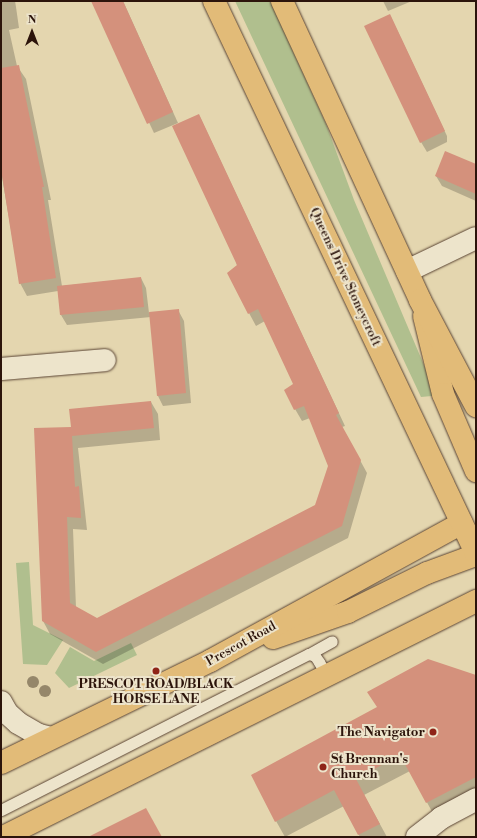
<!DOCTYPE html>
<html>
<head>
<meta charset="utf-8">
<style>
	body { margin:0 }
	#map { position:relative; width:477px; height:838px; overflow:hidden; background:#e4d6af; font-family:"Libre Bodoni",serif }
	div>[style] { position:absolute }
	.green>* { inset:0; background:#b0bf8e }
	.shadow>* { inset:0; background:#0003 }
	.building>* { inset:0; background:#d4917c }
	.roads { filter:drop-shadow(0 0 1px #5a4434) drop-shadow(0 0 1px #5a4434) }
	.service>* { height:11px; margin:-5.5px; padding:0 5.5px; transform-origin:5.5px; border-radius:5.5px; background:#ede4cb }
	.minor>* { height:22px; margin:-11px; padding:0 11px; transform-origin:11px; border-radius:11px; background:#ede4cb }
	.primary>* { height:22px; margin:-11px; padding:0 11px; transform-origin:11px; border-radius:11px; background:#e2bb78 }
	.trunk>* { height:22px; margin:-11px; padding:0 11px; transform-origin:11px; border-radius:11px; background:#e2bb78 }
	.trees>* { width:12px; height:12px; margin:-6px; border-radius:50%; background:#95876a }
	.dots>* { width:11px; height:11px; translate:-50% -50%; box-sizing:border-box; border:2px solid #ede4cb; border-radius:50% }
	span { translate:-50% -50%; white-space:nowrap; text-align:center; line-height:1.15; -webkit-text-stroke:4px #ede4cb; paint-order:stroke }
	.street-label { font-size:13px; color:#2c140b }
	.poi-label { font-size:13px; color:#2c140b; font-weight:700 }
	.right { translate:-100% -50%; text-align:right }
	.left { translate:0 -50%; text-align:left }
	.frame { position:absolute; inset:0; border:2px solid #2c140b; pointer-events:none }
	.north { position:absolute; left:12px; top:12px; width:40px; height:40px; -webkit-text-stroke:3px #ede4cb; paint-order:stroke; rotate:0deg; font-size:11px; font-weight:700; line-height:16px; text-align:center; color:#2c140b }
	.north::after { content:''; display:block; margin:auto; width:14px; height:18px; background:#2c140b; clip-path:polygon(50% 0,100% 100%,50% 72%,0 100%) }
</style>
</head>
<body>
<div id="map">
	<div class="green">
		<div style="clip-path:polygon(235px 1px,270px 1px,326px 124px,354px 200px,435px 391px,432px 396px,421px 397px)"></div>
		<div style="clip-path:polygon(29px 562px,33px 625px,63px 640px,47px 665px,23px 664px,16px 563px)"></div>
		<div style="clip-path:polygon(131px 643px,137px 655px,69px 688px,55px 673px,70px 647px,94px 661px)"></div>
	</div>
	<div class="shadow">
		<div style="clip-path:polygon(1px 1px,15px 1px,16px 7px,19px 28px,9px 30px,17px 66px,26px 79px,51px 200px,48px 200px,62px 286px,141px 278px,146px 288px,149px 313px,178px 310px,184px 321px,191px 403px,163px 406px,158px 396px,151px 317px,67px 325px,61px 315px,58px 291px,27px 296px,20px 283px,1px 171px)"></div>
		<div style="clip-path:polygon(92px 1px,123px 1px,178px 123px,154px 133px)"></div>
		<div style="clip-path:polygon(383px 1px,412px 1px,388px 11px)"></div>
		<div style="clip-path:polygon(390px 15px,447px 136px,447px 142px,427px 152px,421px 142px)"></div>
		<div style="clip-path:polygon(199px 115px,345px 426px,342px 427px,367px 473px,348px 538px,103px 664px,50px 634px,43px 621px,72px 428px,151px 402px,158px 414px,160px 440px,78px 448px,87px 530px,73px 529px,76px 608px,97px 620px,316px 506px,329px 465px,310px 418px,302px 421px,295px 409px,295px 385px,265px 321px,256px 326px,249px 313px)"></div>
		<div style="clip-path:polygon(476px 165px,476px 201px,442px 186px,436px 176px)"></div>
		<div style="clip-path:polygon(476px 676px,476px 799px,436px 819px,410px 771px,364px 795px,387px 837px,360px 837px,344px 806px,285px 837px,276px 821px)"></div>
	</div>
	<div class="building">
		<div style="clip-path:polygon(91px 1px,123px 1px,173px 112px,147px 124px)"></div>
		<div style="clip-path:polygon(390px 14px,445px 131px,420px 143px,364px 26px)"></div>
		<div style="clip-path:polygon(19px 65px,44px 187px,42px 187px,56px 278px,19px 284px,1px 169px,1px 68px)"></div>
		<div style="clip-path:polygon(199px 114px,339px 413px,336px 415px,361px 460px,342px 526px,96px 652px,42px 621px,34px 428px,71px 427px,69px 409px,151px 401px,154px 428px,72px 436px,75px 487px,79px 486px,81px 518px,67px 517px,70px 603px,97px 618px,315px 505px,328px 466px,304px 406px,294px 410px,284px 390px,293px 384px,258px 309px,248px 314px,227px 273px,237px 265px,172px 126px)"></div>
		<div style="clip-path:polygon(445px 151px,476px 164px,476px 194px,435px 176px)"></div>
		<div style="clip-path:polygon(141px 277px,144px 307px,60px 315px,57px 286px)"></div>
		<div style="clip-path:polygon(179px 309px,186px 393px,157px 396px,149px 312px)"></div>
		<div style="clip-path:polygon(428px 659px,476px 675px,476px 777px,426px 803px,400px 755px,356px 779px,380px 824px,358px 835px,334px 790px,275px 822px,251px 775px,377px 707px,367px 692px)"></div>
		<div style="clip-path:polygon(146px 808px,162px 837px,88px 837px)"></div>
	</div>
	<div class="roads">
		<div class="service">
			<div style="left:309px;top:654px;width:26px;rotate:-29deg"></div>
			<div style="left:1px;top:810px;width:345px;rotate:-26.9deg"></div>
			<div style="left:309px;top:654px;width:6px;rotate:18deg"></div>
			<div style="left:315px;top:656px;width:7px;rotate:56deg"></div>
			<div style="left:319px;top:662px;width:10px;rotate:61deg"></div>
			<div style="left:324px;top:671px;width:6px;rotate:99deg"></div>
		</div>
		<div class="minor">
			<div style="left:407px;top:271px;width:76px;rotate:-25.6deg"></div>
			<div style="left:1px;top:369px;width:104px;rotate:-4.9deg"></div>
			<div style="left:1px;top:702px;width:13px;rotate:61deg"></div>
			<div style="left:7px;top:713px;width:15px;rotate:42deg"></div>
			<div style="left:18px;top:723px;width:24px;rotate:30deg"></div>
			<div style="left:39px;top:735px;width:12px;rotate:14deg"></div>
			<div style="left:417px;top:837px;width:31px;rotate:-38deg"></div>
			<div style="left:441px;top:818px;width:40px;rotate:-28deg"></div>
		</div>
		<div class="primary">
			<div style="left:424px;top:316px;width:80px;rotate:76.3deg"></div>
			<div style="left:443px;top:394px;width:84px;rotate:66.8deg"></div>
			<div style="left:273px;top:638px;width:79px;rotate:-19.1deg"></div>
			<div style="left:348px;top:612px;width:88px;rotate:-26.3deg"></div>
			<div style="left:427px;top:573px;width:52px;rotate:-20.2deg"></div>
			<div style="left:1px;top:763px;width:233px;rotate:-26deg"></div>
			<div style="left:210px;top:661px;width:287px;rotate:-28.7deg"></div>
			<div style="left:3px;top:837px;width:529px;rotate:-26.52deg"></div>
		</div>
		<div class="trunk">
			<div style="left:214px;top:1px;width:611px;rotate:64.61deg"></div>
			<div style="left:282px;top:1px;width:329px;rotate:65.2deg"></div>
			<div style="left:420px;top:300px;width:120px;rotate:62.2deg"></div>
		</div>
	</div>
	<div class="trees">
		<div style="left:33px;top:682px"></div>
		<div style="left:45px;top:691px"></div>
	</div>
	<div class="dots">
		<div style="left:156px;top:671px;background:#8f2418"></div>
		<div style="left:433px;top:732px;background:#8f2418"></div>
		<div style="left:323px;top:767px;background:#8f2418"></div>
	</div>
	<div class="street-label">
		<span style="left:345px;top:277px;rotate:65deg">Queens Drive Stoneycroft</span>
		<span style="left:241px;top:644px;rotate:-29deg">Prescot Road</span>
	</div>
	<div class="poi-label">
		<span style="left:156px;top:692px">PRESCOT ROAD/BLACK<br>HORSE LANE</span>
		<span class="right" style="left:425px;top:732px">The Navigator</span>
		<span class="left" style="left:331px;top:767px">St Brennan's<br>Church</span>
	</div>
	<div class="frame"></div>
	<div class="north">N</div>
</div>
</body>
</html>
